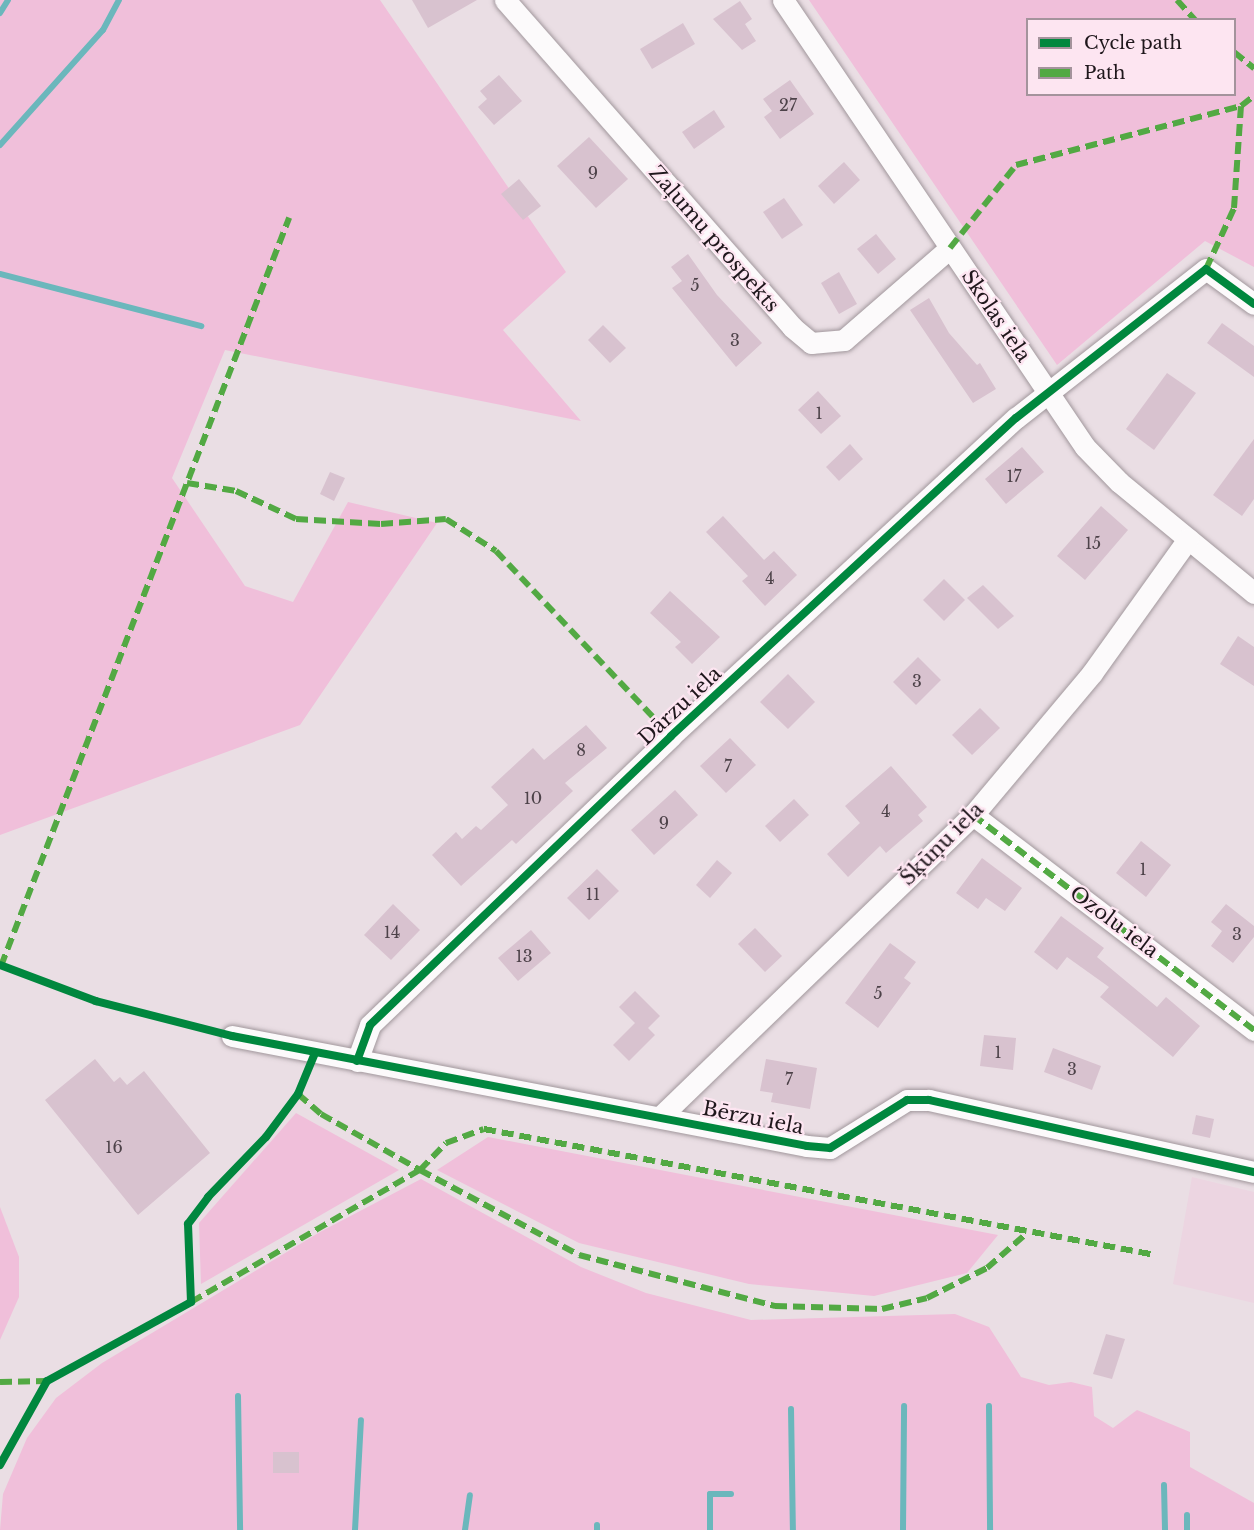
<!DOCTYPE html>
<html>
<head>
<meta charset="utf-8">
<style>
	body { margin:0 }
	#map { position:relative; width:1254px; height:1530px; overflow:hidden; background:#eadee4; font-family:"Libre Baskerville",serif }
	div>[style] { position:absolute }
	.built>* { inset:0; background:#ecd5e1 }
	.green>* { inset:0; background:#f0bfda }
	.stream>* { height:6px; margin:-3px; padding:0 3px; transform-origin:3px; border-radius:3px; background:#6bb7bc }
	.building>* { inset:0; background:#d8c2cf }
	.roads { filter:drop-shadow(0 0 2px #a1979c) drop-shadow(0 0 2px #a1979c) }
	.street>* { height:21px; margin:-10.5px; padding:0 10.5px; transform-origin:10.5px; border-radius:10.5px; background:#fcfafb }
	.quiet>* { height:6px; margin-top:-3px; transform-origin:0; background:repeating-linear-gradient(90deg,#52a943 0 12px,transparent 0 18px) }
	.cycleway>* { height:8px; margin:-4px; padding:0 4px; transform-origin:4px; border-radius:4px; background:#00873e }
	span { translate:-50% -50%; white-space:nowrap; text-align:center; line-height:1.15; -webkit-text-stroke:4.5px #fde5f1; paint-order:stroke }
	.number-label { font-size:16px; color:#4d4249 }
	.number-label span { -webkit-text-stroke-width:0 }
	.street-label { font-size:20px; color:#1f171c }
	.legend { position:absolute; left:1026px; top:18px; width:210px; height:78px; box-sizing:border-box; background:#fde5f1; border:2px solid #a4939c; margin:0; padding:8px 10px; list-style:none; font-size:18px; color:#1f171c }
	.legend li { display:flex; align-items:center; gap:12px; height:30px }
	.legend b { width:30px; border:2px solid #a4939c }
</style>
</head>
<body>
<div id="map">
	<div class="built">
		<div style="clip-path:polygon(1192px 1177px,1254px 1192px,1254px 1303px,1173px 1284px)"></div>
	</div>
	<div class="green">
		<div style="clip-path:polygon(0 0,380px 0,566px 272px,503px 330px,581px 421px,225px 350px,172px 478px,245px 586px,293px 602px,348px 502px,437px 523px,300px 725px,0 835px)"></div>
		<div style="clip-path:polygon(evenodd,809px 0,1254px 0,1254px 267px,1205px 241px,1057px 365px,809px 0,1028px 20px,1234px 20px,1234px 94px,1028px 94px,1028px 20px)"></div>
		<div style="clip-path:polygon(296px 1113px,399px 1170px,201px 1284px,199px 1223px)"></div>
		<div style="clip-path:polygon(488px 1137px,998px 1235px,967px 1273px,874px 1296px,749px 1284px,579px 1243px,437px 1170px)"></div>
		<div style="clip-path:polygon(421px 1179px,581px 1267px,646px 1293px,751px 1320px,955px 1314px,989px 1327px,1021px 1377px,1049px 1385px,1071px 1382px,1092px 1387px,1094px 1416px,1113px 1428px,1137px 1410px,1190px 1432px,1190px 1467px,1254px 1503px,1254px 1530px,0 1530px,3px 1494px,27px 1438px,56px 1398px,102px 1363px,320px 1232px)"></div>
		<div style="clip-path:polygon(0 1207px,19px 1257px,19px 1297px,0 1340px)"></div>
	</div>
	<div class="stream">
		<div style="left:0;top:13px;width:15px;rotate:-58deg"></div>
		<div style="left:0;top:145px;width:154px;rotate:-48.2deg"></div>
		<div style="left:103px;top:30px;width:34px;rotate:-62deg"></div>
		<div style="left:0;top:274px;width:208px;rotate:14.5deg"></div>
		<div style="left:238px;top:1396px;width:134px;rotate:89.1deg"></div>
		<div style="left:989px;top:1406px;width:124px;rotate:89.5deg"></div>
		<div style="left:791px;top:1409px;width:121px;rotate:89.1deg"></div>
		<div style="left:1164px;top:1485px;width:45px;rotate:88.7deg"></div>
		<div style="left:1187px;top:1515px;width:15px;rotate:90deg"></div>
		<div style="left:597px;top:1525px;width:5px;rotate:90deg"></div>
		<div style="left:355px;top:1530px;width:110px;rotate:-86.9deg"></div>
		<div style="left:465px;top:1530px;width:35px;rotate:-82deg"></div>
		<div style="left:710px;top:1530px;width:36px;rotate:-90deg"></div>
		<div style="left:710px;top:1494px;width:21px"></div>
		<div style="left:903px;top:1530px;width:124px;rotate:-89.5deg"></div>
	</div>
	<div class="building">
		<div style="clip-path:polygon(412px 0,477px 0,428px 28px)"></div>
		<div style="clip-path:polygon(740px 1px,752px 19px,745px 24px,756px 41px,742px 50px,713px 19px)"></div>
		<div style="clip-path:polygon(683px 23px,695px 44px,652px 69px,640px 49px)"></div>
		<div style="clip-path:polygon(499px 75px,522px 101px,494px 125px,478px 107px,487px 99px,480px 91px)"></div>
		<div style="clip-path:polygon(790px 80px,814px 114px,780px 139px,764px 117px,772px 111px,763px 99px)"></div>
		<div style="clip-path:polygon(714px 110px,725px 127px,694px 149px,682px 132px)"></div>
		<div style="clip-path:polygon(589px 137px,628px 179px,596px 208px,557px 166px)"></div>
		<div style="clip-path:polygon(844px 162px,860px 180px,834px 204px,818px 186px)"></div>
		<div style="clip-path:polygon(519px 179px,541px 206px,523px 220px,501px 194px)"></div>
		<div style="clip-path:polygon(784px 198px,803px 225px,782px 239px,763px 212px)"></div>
		<div style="clip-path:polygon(876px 234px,896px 259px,878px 274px,857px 249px)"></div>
		<div style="clip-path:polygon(688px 254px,717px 295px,762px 343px,736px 367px,672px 288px,682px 281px,671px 267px)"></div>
		<div style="clip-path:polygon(839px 272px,857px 304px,839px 314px,821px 283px)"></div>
		<div style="clip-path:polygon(929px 298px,949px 333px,977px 365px,980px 363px,996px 389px,973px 403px,910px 310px)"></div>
		<div style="clip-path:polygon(1222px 323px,1254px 346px,1254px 377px,1207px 343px)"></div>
		<div style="clip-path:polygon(603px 325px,626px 348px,610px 363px,588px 340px)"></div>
		<div style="clip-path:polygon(1167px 373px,1196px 393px,1154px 450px,1126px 429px)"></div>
		<div style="clip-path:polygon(818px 391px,841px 416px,821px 434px,798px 410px)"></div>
		<div style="clip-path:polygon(1254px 439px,1254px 499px,1242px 516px,1213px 495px)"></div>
		<div style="clip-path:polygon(850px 444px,863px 459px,839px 481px,826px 467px)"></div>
		<div style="clip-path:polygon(1022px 447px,1044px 472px,1006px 504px,985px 479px)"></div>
		<div style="clip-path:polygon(330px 472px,345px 478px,334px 501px,320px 494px)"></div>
		<div style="clip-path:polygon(1101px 506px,1128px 530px,1085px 580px,1057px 556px)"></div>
		<div style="clip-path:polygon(723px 516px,764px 560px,774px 551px,797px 575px,765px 606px,742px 581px,748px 576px,706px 532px)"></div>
		<div style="clip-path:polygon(944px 579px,965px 600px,944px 621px,923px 600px)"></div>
		<div style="clip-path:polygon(983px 585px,1014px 616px,998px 629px,967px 598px)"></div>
		<div style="clip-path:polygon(670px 591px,720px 637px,692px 664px,675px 647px,681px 642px,650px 613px)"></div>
		<div style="clip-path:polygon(1238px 636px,1254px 647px,1254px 686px,1220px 664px)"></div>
		<div style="clip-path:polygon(918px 657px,941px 680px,916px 705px,893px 682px)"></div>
		<div style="clip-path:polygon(788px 674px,815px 702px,788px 729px,760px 702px)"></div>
		<div style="clip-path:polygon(980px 708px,1000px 728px,972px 755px,952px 735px)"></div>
		<div style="clip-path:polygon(586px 725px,607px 748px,565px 783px,573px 791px,516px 844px,512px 840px,461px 886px,432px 855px,456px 832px,462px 839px,476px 826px,481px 830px,508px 805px,491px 787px,533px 748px,544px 760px)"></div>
		<div style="clip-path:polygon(730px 738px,756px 765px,726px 793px,700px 766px)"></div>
		<div style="clip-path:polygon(891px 766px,927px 807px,918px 815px,923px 821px,886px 853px,880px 846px,848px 877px,827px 854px,860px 823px,845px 806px)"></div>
		<div style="clip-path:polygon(675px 790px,698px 815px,654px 855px,631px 830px)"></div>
		<div style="clip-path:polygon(794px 799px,809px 815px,780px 842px,765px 826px)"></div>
		<div style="clip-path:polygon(1141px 841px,1171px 865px,1146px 897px,1116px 873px)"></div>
		<div style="clip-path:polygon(982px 858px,1022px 888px,1005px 911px,986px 898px,978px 909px,956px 893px)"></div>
		<div style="clip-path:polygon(717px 860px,732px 873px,710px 898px,696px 885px)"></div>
		<div style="clip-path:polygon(597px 869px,619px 891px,589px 920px,567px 898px)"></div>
		<div style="clip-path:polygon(393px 904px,420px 930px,391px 960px,364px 935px)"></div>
		<div style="clip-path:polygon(1226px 904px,1254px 926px,1254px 937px,1233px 963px,1211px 946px,1222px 931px,1211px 922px)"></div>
		<div style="clip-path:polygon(1061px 916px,1104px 948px,1097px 957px,1157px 1007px,1166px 997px,1200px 1026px,1173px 1057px,1100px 997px,1109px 987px,1067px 957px,1057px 970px,1034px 952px)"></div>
		<div style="clip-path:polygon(755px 928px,782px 956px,765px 972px,738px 944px)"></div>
		<div style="clip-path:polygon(531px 930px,551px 953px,518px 981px,498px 958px)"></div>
		<div style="clip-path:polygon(890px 943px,916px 962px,904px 978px,911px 983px,878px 1028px,845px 1003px)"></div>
		<div style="clip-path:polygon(635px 991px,660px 1016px,648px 1028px,655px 1035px,629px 1061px,613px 1045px,635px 1023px,619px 1007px)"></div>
		<div style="clip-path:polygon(984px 1035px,1016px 1038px,1013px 1070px,980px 1066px)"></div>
		<div style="clip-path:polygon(1053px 1048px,1101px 1066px,1092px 1090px,1044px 1072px)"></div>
		<div style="clip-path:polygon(95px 1059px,114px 1082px,120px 1077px,127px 1085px,144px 1071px,210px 1153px,138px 1215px,45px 1100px)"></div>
		<div style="clip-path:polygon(766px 1059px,817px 1068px,810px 1109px,771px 1102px,773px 1093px,760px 1091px)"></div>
		<div style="clip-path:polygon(1196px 1115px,1214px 1119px,1210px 1138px,1192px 1134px)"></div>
		<div style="clip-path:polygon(1106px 1334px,1125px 1339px,1112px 1379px,1093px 1374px)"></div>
		<div style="clip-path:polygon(273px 1452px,299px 1452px,299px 1473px,273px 1473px)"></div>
	</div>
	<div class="roads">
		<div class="street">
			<div style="left:505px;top:0;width:435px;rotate:48.7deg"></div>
			<div style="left:792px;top:327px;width:25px;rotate:40deg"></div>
			<div style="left:811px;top:343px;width:33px;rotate:-5deg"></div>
			<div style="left:844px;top:340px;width:140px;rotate:-41deg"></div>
			<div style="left:783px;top:0;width:539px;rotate:55.96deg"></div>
			<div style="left:1085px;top:447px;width:49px;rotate:45.8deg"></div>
			<div style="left:1119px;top:482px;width:175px;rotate:39.4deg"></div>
			<div style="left:973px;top:815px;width:354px;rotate:37.4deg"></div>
			<div style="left:232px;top:1036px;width:585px;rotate:10.83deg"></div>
			<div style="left:807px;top:1146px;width:23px;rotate:5deg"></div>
			<div style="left:830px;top:1148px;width:91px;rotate:-31.9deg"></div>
			<div style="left:907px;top:1100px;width:22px"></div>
			<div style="left:929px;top:1100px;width:333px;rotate:12.5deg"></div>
			<div style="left:357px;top:1061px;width:38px;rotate:-70deg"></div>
			<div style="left:370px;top:1025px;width:417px;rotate:-43.8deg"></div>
			<div style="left:671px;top:736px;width:469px;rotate:-42.7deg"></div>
			<div style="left:1016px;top:418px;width:241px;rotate:-38.1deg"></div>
			<div style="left:1206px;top:269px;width:59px;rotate:36.1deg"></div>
			<div style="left:660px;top:1117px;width:435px;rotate:-44deg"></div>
			<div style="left:973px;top:815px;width:185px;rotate:-50deg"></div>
			<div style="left:1092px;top:673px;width:165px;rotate:-54.4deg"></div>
		</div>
	</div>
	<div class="quiet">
		<div style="left:1177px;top:0;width:27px;rotate:48deg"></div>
		<div style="left:1234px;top:52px;width:26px;rotate:39deg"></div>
		<div style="left:950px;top:248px;width:106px;rotate:-51.5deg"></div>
		<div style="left:1016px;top:165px;width:233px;rotate:-14.7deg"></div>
		<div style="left:1241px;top:106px;width:16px;rotate:-38deg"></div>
		<div style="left:1206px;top:269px;width:67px;rotate:-65.3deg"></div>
		<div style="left:1234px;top:208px;width:102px;rotate:-86.1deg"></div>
		<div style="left:187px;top:483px;width:50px;rotate:9.3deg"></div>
		<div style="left:236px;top:491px;width:66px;rotate:25deg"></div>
		<div style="left:296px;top:519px;width:85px;rotate:3.4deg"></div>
		<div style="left:381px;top:524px;width:65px;rotate:-4.4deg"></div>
		<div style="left:446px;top:519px;width:59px;rotate:32.6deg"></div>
		<div style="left:496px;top:551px;width:255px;rotate:46.6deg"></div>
		<div style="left:973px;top:815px;width:354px;rotate:37.4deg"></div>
		<div style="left:1px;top:966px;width:802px;rotate:-68.94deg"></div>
		<div style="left:298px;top:1094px;width:30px;rotate:41deg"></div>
		<div style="left:321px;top:1114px;width:114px;rotate:29.5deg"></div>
		<div style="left:420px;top:1170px;width:37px;rotate:-46deg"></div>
		<div style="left:446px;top:1143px;width:40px;rotate:-20.2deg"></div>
		<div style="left:484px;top:1129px;width:678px;rotate:10.63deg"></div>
		<div style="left:191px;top:1302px;width:264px;rotate:-30deg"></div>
		<div style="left:420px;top:1170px;width:180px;rotate:28.1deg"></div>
		<div style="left:579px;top:1255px;width:203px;rotate:14.6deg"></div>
		<div style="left:775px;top:1306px;width:107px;rotate:1.6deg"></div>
		<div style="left:882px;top:1309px;width:46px;rotate:-13.7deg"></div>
		<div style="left:927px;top:1298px;width:67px;rotate:-26.6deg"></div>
		<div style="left:987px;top:1268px;width:52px;rotate:-41.1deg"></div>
		<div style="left:0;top:1382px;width:47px;rotate:-1.2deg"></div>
	</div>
	<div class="cycleway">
		<div style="left:0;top:965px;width:103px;rotate:20.6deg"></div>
		<div style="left:96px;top:1001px;width:140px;rotate:14.4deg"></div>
		<div style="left:232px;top:1036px;width:585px;rotate:10.83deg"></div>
		<div style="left:807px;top:1146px;width:23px;rotate:5deg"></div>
		<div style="left:830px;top:1148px;width:91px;rotate:-31.9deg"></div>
		<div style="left:907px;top:1100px;width:22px"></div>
		<div style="left:929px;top:1100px;width:333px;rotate:12.5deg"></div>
		<div style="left:357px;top:1061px;width:38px;rotate:-70deg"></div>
		<div style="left:370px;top:1025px;width:417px;rotate:-43.8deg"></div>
		<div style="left:671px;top:736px;width:469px;rotate:-42.7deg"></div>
		<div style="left:1016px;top:418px;width:241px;rotate:-38.1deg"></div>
		<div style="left:1206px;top:269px;width:59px;rotate:36.1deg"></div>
		<div style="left:0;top:1465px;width:96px;rotate:-60.8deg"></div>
		<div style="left:47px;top:1381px;width:164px;rotate:-28.7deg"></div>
		<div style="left:191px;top:1302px;width:78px;rotate:-92.2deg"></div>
		<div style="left:188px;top:1224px;width:34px;rotate:-53deg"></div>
		<div style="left:208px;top:1197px;width:83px;rotate:-46deg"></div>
		<div style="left:266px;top:1137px;width:54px;rotate:-53.3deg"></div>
		<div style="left:298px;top:1094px;width:44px;rotate:-67.5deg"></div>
	</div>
	<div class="number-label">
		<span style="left:788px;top:105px">27</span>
		<span style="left:593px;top:173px">9</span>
		<span style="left:695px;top:285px">5</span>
		<span style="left:735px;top:340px">3</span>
		<span style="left:819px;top:413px">1</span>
		<span style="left:1014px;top:476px">17</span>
		<span style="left:1093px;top:543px">15</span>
		<span style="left:770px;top:578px">4</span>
		<span style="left:917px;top:681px">3</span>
		<span style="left:581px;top:750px">8</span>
		<span style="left:728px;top:766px">7</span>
		<span style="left:533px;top:798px">10</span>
		<span style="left:886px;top:811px">4</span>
		<span style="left:664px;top:823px">9</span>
		<span style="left:1143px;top:869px">1</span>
		<span style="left:593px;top:894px">11</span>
		<span style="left:392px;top:932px">14</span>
		<span style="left:1237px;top:934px">3</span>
		<span style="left:524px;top:956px">13</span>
		<span style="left:878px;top:993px">5</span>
		<span style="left:998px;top:1052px">1</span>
		<span style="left:1072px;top:1069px">3</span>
		<span style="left:789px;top:1079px">7</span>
		<span style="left:114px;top:1147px">16</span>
	</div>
	<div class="street-label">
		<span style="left:714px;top:239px;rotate:49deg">Zaļumu prospekts</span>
		<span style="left:996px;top:316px;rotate:56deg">Skolas iela</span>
		<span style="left:680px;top:706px;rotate:-43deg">Dārzu iela</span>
		<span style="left:942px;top:844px;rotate:-45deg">Šķūņu iela</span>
		<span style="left:1114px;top:922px;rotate:37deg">Ozolu iela</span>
		<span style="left:753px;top:1118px;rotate:11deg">Bērzu iela</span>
	</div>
	<ul class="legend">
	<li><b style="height:8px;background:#00873e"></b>Cycle path</li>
	<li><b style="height:8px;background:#52a943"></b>Path</li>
	</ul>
</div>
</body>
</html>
